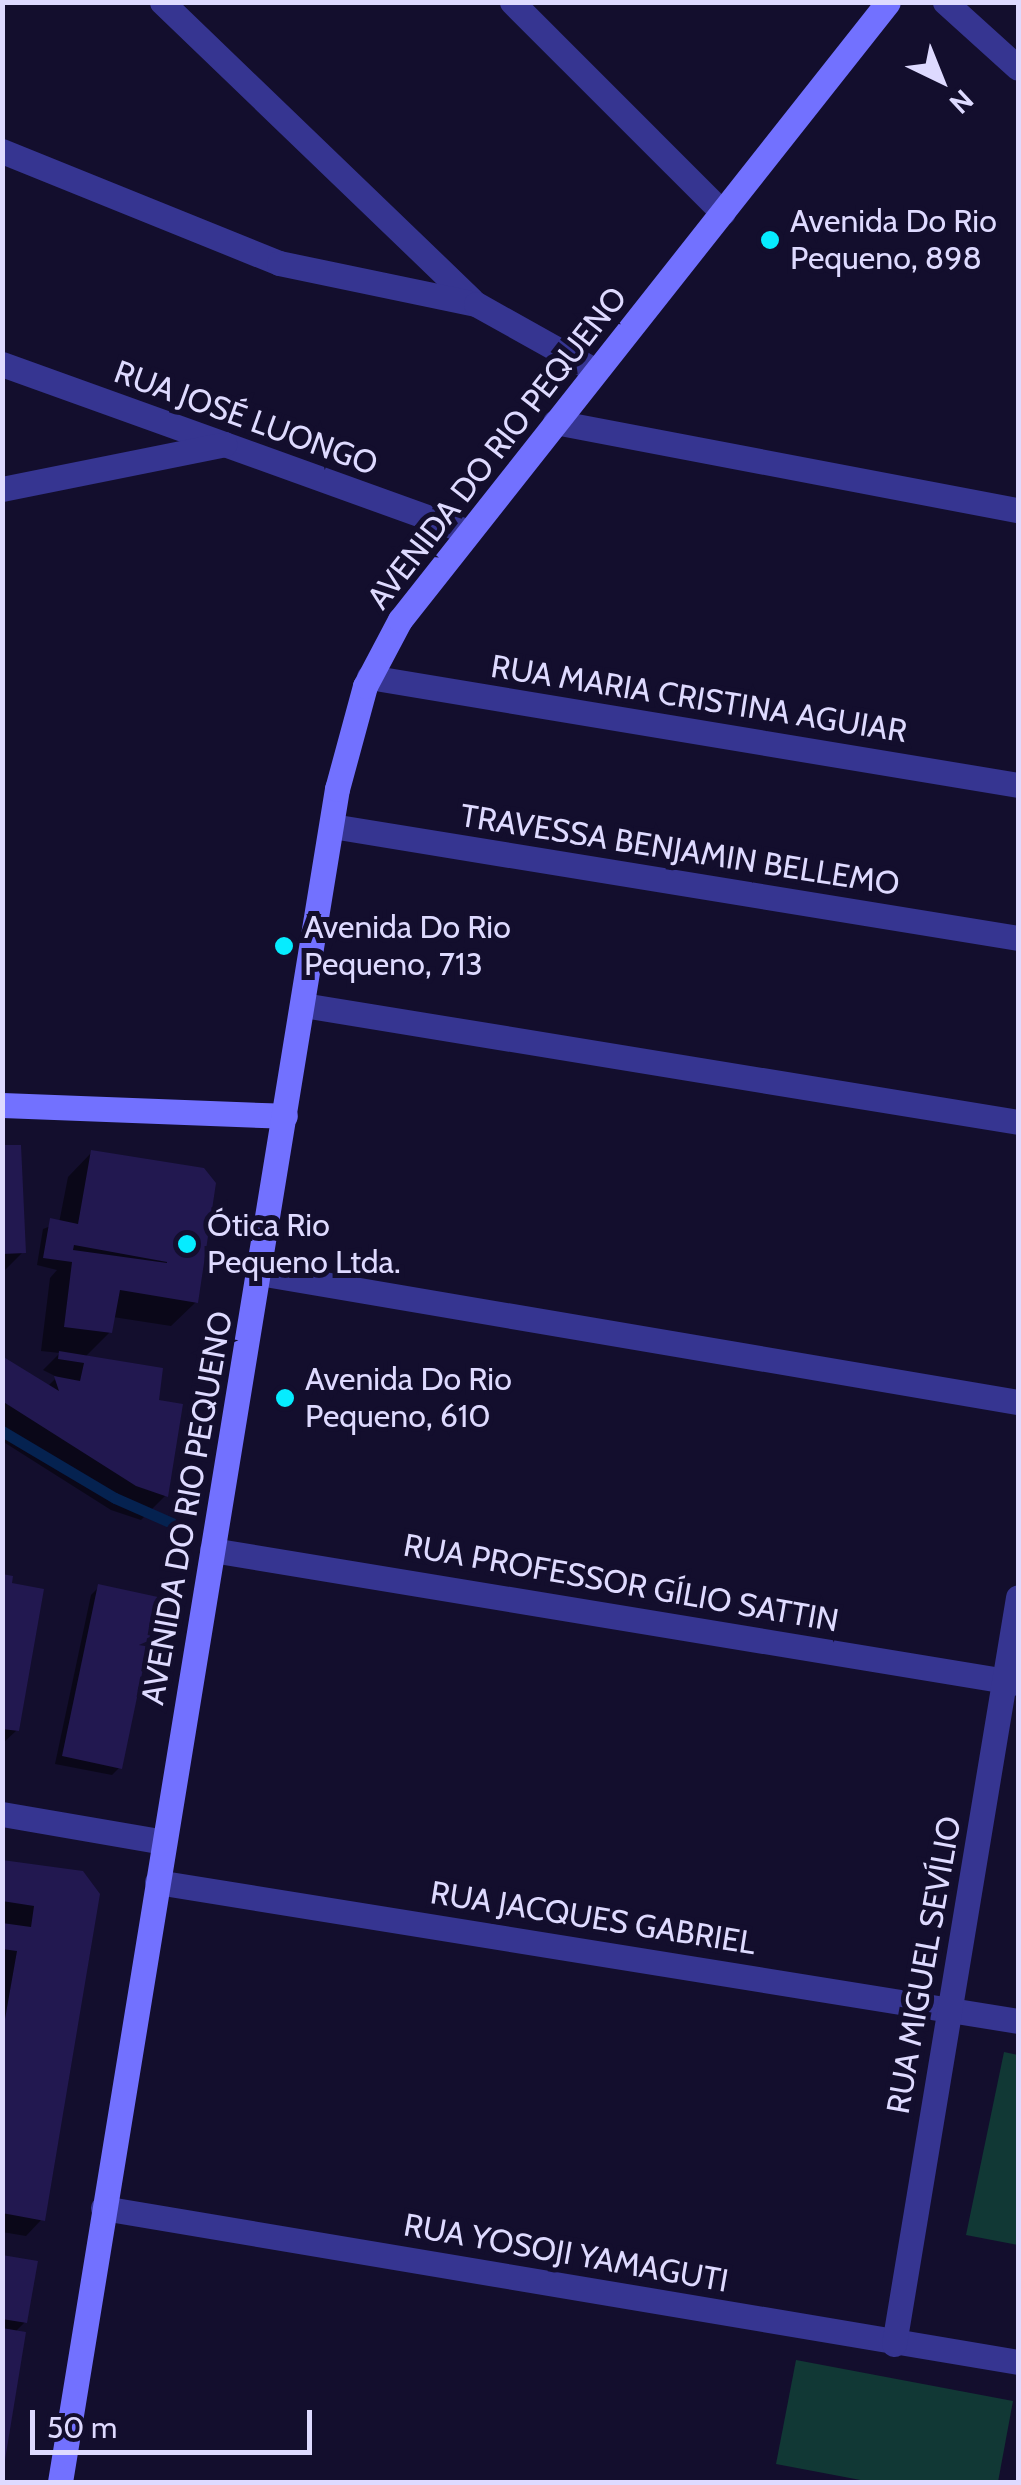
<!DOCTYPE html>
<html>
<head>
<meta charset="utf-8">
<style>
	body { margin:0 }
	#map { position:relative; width:1021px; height:2485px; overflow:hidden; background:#130e2d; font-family:Cabin,sans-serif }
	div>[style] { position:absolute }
	.green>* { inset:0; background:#113835 }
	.shadow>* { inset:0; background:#0007 }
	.stream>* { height:11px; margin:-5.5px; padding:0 5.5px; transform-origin:5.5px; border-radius:5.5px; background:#052250 }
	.building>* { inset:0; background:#221850 }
	.street>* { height:25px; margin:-12.5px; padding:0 12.5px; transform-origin:12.5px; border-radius:12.5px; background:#363591 }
	.secondary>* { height:25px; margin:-12.5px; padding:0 12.5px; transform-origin:12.5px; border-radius:12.5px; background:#7271ff }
	.dots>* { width:28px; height:28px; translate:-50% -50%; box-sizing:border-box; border:5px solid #130e2d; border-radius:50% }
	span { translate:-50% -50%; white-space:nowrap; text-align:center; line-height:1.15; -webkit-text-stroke:10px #130e2d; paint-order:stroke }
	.poi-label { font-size:32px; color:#dedaff }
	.left { translate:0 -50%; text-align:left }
	.street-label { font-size:32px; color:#dedaff }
	.frame { position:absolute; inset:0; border:5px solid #dedaff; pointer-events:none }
	.north { position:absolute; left:891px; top:30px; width:100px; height:100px; -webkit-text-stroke:8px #130e2d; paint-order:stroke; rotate:137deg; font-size:28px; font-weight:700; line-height:40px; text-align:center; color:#dedaff }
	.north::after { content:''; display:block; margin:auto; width:35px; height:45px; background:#dedaff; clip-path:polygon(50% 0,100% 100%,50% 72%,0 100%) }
	.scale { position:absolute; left:30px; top:2410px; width:282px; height:45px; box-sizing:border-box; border:5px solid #dedaff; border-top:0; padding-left:12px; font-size:30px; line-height:35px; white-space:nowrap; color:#dedaff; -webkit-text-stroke:8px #130e2d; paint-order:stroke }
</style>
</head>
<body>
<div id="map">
	<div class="green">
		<div style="clip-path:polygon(1004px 2052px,1018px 2055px,1018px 2245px,966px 2235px)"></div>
		<div style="clip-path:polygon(796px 2360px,1013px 2401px,998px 2482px,871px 2482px,776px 2464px)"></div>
	</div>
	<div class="shadow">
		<div style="clip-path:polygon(2px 1148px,23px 1252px,2px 1273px)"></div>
		<div style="clip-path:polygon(92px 1152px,196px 1302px,171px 1326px,113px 1317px,110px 1332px,84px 1358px,156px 1402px,165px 1496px,141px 1520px,111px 1510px,2px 1441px,2px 1359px,47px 1387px,57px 1377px,43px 1370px,60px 1353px,41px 1351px,50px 1278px,57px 1270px,37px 1265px,43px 1229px,59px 1223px,68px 1177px)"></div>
		<div style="clip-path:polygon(2px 1576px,17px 1730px,2px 1744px)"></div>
		<div style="clip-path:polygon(99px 1587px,120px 1767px,112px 1775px,55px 1764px,91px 1595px)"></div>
		<div style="clip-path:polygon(2px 1863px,82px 1873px,42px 2219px,26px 2236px,2px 2232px)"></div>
		<div style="clip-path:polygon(2px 2258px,25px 2322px,14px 2333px,2px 2457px)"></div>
	</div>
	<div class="stream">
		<div style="left:2px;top:1431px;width:131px;rotate:30.7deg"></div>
		<div style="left:115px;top:1498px;width:62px;rotate:23.7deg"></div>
	</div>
	<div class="building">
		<div style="clip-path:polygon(2px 1145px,21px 1145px,26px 1253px,2px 1254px)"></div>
		<div style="clip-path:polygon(evenodd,91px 1150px,204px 1168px,216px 1183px,198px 1303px,120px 1290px,112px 1333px,64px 1327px,72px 1262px,43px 1258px,50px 1218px,78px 1224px,91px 1150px,74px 1245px,167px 1262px,167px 1263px,73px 1250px,74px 1245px)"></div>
		<div style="clip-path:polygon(59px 1351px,163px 1368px,159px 1400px,183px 1404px,168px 1497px,136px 1486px,2px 1401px,2px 1356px,59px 1391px,54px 1376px,80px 1381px,84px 1363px,58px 1359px)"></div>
		<div style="clip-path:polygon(2px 1574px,13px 1576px,12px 1583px,44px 1589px,19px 1731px,2px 1729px)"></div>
		<div style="clip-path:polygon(98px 1584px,158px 1597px,122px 1769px,62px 1756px)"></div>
		<div style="clip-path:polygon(2px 1860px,83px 1871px,100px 1894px,45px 2221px,2px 2213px,2px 2036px,17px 1951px,2px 1949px,2px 1923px,31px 1927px,34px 1906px,2px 1901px)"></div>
		<div style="clip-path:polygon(2px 2255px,38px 2261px,27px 2323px,2px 2319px)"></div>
		<div style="clip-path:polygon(2px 2328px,26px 2332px,5px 2460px,2px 2460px)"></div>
	</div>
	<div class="street">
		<div style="left:162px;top:2px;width:430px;rotate:43.9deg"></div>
		<div style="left:512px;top:2px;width:298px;rotate:45deg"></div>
		<div style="left:945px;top:2px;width:98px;rotate:42.1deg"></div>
		<div style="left:2px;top:151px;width:299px;rotate:22deg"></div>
		<div style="left:279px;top:263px;width:201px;rotate:11.8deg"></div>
		<div style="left:476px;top:304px;width:137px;rotate:29.2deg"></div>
		<div style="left:2px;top:364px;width:496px;rotate:19.8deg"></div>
		<div style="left:555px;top:422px;width:471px;rotate:10.8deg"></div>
		<div style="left:2px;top:489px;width:227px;rotate:-11.4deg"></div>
		<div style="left:369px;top:677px;width:658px;rotate:9.45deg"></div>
		<div style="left:332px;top:826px;width:695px;rotate:9.27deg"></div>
		<div style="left:303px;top:1005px;width:725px;rotate:9.29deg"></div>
		<div style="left:259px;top:1273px;width:770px;rotate:9.65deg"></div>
		<div style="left:212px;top:1550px;width:817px;rotate:9.37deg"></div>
		<div style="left:2px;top:1814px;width:164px;rotate:9.8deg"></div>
		<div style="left:157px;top:1882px;width:872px;rotate:9.17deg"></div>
		<div style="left:103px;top:2208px;width:928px;rotate:9.55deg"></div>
		<div style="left:894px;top:2344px;width:757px;rotate:-80.57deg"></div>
	</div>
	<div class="secondary">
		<div style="left:2px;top:1105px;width:283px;rotate:2.2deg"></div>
		<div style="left:60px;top:2482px;width:1716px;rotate:-80.71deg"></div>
		<div style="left:337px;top:789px;width:107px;rotate:-74.8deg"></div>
		<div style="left:365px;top:686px;width:75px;rotate:-62.1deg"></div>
		<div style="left:400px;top:620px;width:787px;rotate:-51.7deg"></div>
	</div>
	<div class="dots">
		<div style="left:770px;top:240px;background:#06ecff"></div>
		<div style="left:284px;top:946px;background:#06ecff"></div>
		<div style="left:187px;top:1244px;background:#06ecff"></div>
		<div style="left:285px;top:1398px;background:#06ecff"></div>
	</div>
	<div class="poi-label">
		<span class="left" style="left:790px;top:240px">Avenida Do Rio<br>Pequeno, 898</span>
		<span class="left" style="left:304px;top:946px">Avenida Do Rio<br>Pequeno, 713</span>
		<span class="left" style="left:207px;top:1244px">Ótica Rio<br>Pequeno Ltda.</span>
		<span class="left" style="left:305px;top:1398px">Avenida Do Rio<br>Pequeno, 610</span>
	</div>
	<div class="street-label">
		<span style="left:246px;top:418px;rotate:20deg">RUA JOSÉ LUONGO</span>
		<span style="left:497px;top:448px;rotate:-52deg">AVENIDA DO RIO PEQUENO</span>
		<span style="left:699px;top:699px;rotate:9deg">RUA MARIA CRISTINA AGUIAR</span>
		<span style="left:680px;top:850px;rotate:9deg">TRAVESSA BENJAMIN BELLEMO</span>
		<span style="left:187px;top:1508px;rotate:-80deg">AVENIDA DO RIO PEQUENO</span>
		<span style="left:621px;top:1583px;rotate:10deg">RUA PROFESSOR GÍLIO SATTIN</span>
		<span style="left:593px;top:1918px;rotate:9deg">RUA JACQUES GABRIEL</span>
		<span style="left:924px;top:1965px;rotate:-80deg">RUA MIGUEL SEVÍLIO</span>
		<span style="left:566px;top:2253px;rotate:10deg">RUA YOSOJI YAMAGUTI</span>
	</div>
	<div class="frame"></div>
	<div class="north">N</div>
	<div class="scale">50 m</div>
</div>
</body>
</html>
